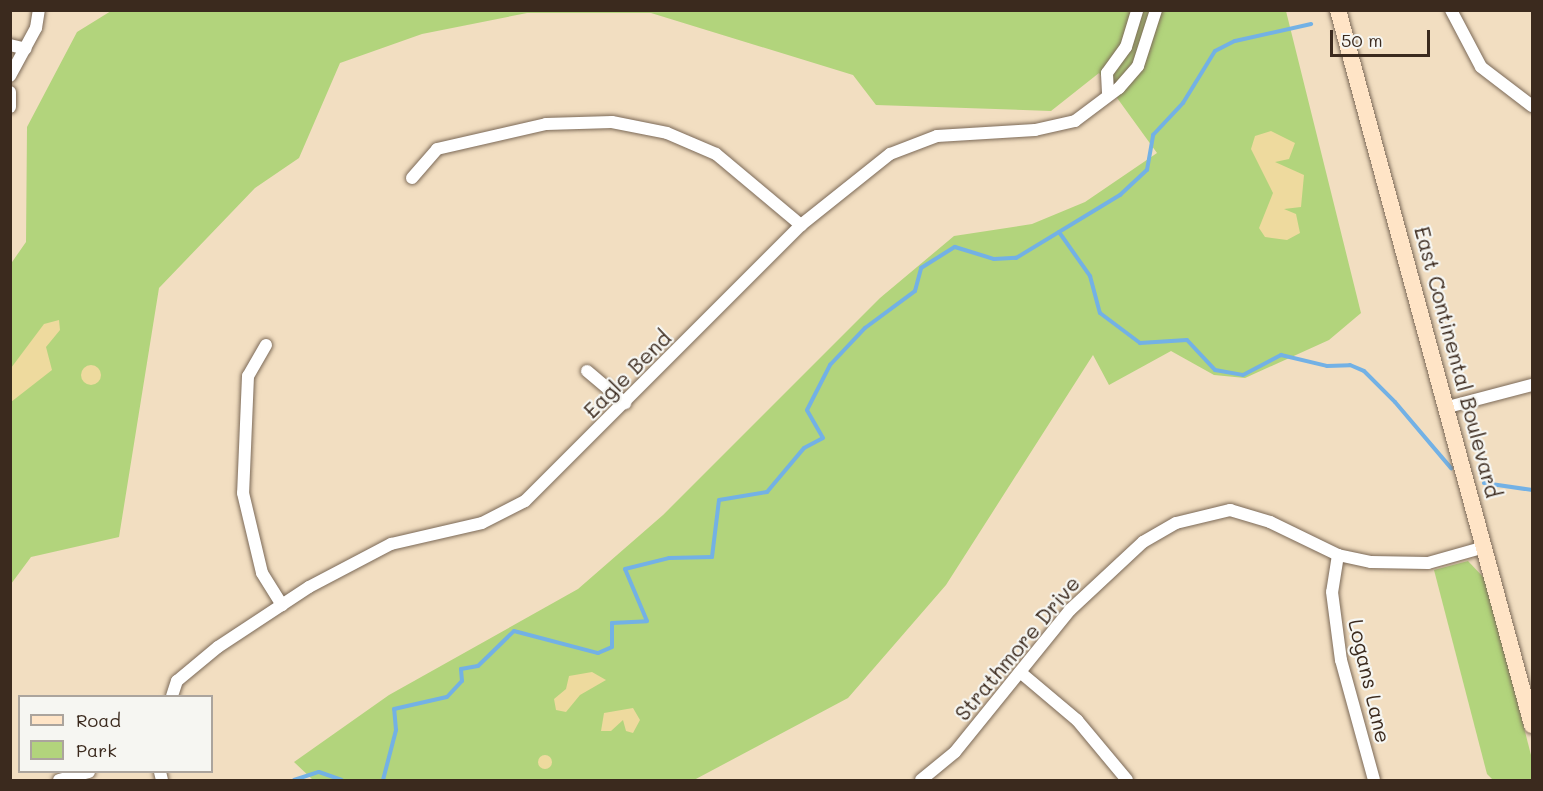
<!DOCTYPE html>
<html>
<head>
<meta charset="utf-8">
<style>
	body { margin:0 }
	#map { position:relative; width:1543px; height:791px; overflow:hidden; background:#f2dec1; font-family:Mali,sans-serif }
	div>[style] { position:absolute }
	.green>* { inset:0; background:#b2d47c }
	.sand>* { inset:0; background:#eeda9e }
	.round { border-radius:50% }
	.stream>* { height:4px; margin:-2px; padding:0 2px; transform-origin:2px; border-radius:2px; background:#73b1e5 }
	.roads { filter:drop-shadow(0 0 2px #7b6957) drop-shadow(0 0 2px #7b6957) }
	.street>* { height:12px; margin:-6px; padding:0 6px; transform-origin:6px; border-radius:6px; background:#fff }
	.secondary>* { height:16px; margin:-8px; padding:0 8px; transform-origin:8px; border-radius:8px; background:#ffe4c6 }
	span { translate:-50% -50%; white-space:nowrap; text-align:center; line-height:1.15; -webkit-text-stroke:4.5px #f6f6f2; paint-order:stroke }
	.street-label { font-size:21px; color:#3b2a1e }
	.frame { position:absolute; inset:0; border:12px solid #3b2a1e; pointer-events:none }
	.legend { position:absolute; left:18px; top:695px; width:195px; height:78px; box-sizing:border-box; background:#f6f6f2; border:2px solid #aba49d; margin:0; padding:8px 10px; list-style:none; font-size:18px; color:#3b2a1e }
	.legend li { display:flex; align-items:center; gap:12px; height:30px }
	.legend b { width:30px; border:2px solid #aba49d }
	.scale { position:absolute; left:1330px; top:30px; width:100px; height:27px; box-sizing:border-box; border:3px solid #3b2a1e; border-top:0; padding-left:8px; font-size:18px; line-height:21px; white-space:nowrap; color:#3b2a1e; -webkit-text-stroke:4px #f6f6f2; paint-order:stroke }
</style>
</head>
<body>
<div id="map">
	<div class="green">
		<div style="clip-path:polygon(111px 11px,1286px 11px,1361px 313px,1329px 340px,1245px 378px,1214px 375px,1171px 351px,1109px 385px,1093px 355px,946px 585px,848px 698px,694px 780px,313px 780px,294px 762px,389px 695px,578px 589px,663px 515px,880px 298px,954px 236px,1032px 224px,1085px 202px,1157px 153px,1099px 73px,1051px 111px,876px 105px,853px 75px,651px 13px,527px 13px,422px 34px,340px 63px,299px 158px,255px 188px,159px 288px,119px 537px,31px 557px,11px 584px,10px 265px,26px 242px,27px 127px,77px 32px)"></div>
		<div style="clip-path:polygon(1468px 561px,1486px 580px,1532px 759px,1532px 780px,1493px 780px,1487px 774px,1434px 570px)"></div>
	</div>
	<div class="sand">
		<div style="clip-path:polygon(1271px 131px,1295px 143px,1289px 159px,1275px 162px,1304px 175px,1301px 207px,1284px 209px,1296px 214px,1300px 233px,1287px 240px,1265px 237px,1259px 228px,1273px 193px,1251px 149px,1255px 136px)"></div>
		<div style="clip-path:polygon(59px 320px,60px 330px,46px 347px,52px 370px,11px 402px,11px 368px,44px 324px)"></div>
		<div class="round" style="left:81px;top:365px;width:20px;height:20px"></div>
		<div style="clip-path:polygon(592px 672px,606px 680px,580px 695px,566px 712px,556px 710px,554px 699px,566px 689px,569px 676px)"></div>
		<div style="clip-path:polygon(633px 708px,640px 720px,633px 733px,626px 731px,623px 720px,611px 731px,601px 731px,604px 713px)"></div>
		<div class="round" style="left:538px;top:755px;width:14px;height:14px"></div>
	</div>
	<div class="stream">
		<div style="left:1059px;top:232px;width:54px;rotate:54.8deg"></div>
		<div style="left:1090px;top:276px;width:38px;rotate:75deg"></div>
		<div style="left:1100px;top:313px;width:50px;rotate:36.9deg"></div>
		<div style="left:1140px;top:343px;width:47px;rotate:-3.7deg"></div>
		<div style="left:1187px;top:340px;width:41px;rotate:47deg"></div>
		<div style="left:1215px;top:370px;width:28px;rotate:10deg"></div>
		<div style="left:1243px;top:375px;width:43px;rotate:-27.8deg"></div>
		<div style="left:1281px;top:355px;width:47px;rotate:13.4deg"></div>
		<div style="left:1327px;top:366px;width:23px;rotate:-2deg"></div>
		<div style="left:1350px;top:365px;width:15px;rotate:23deg"></div>
		<div style="left:1364px;top:371px;width:44px;rotate:45deg"></div>
		<div style="left:1395px;top:402px;width:87px;rotate:49.7deg"></div>
		<div style="left:1484px;top:483px;width:49px;rotate:8.3deg"></div>
		<div style="left:294px;top:780px;width:26px;rotate:-18deg"></div>
		<div style="left:319px;top:772px;width:24px;rotate:19deg"></div>
		<div style="left:383px;top:780px;width:52px;rotate:-75.4deg"></div>
		<div style="left:396px;top:730px;width:21px;rotate:-95deg"></div>
		<div style="left:394px;top:709px;width:54px;rotate:-12.8deg"></div>
		<div style="left:447px;top:697px;width:22px;rotate:-47deg"></div>
		<div style="left:462px;top:681px;width:12px;rotate:-95deg"></div>
		<div style="left:461px;top:669px;width:17px;rotate:-10deg"></div>
		<div style="left:478px;top:666px;width:50px;rotate:-44.2deg"></div>
		<div style="left:514px;top:631px;width:87px;rotate:14.7deg"></div>
		<div style="left:598px;top:653px;width:15px;rotate:-23deg"></div>
		<div style="left:612px;top:647px;width:24px;rotate:-90deg"></div>
		<div style="left:612px;top:623px;width:35px;rotate:-3deg"></div>
		<div style="left:647px;top:621px;width:56px;rotate:-112.9deg"></div>
		<div style="left:625px;top:569px;width:45px;rotate:-14deg"></div>
		<div style="left:669px;top:558px;width:43px;rotate:-1.3deg"></div>
		<div style="left:712px;top:557px;width:57px;rotate:-83deg"></div>
		<div style="left:719px;top:500px;width:49px;rotate:-9.5deg"></div>
		<div style="left:767px;top:492px;width:57px;rotate:-49.9deg"></div>
		<div style="left:804px;top:448px;width:21px;rotate:-28deg"></div>
		<div style="left:823px;top:438px;width:32px;rotate:-120deg"></div>
		<div style="left:807px;top:410px;width:51px;rotate:-62.9deg"></div>
		<div style="left:830px;top:365px;width:51px;rotate:-46.6deg"></div>
		<div style="left:865px;top:328px;width:62px;rotate:-36.5deg"></div>
		<div style="left:915px;top:291px;width:24px;rotate:-75deg"></div>
		<div style="left:921px;top:268px;width:40px;rotate:-32deg"></div>
		<div style="left:955px;top:247px;width:41px;rotate:17.1deg"></div>
		<div style="left:994px;top:259px;width:22px;rotate:-3deg"></div>
		<div style="left:1016px;top:258px;width:122px;rotate:-31.2deg"></div>
		<div style="left:1120px;top:195px;width:37px;rotate:-43deg"></div>
		<div style="left:1147px;top:170px;width:36px;rotate:-80deg"></div>
		<div style="left:1153px;top:135px;width:44px;rotate:-46.8deg"></div>
		<div style="left:1183px;top:103px;width:61px;rotate:-58.4deg"></div>
		<div style="left:1215px;top:51px;width:22px;rotate:-27deg"></div>
		<div style="left:1235px;top:41px;width:78px;rotate:-12.6deg"></div>
	</div>
	<div class="roads">
		<div class="street">
			<div style="left:1451px;top:10px;width:64px;rotate:62.2deg"></div>
			<div style="left:1481px;top:67px;width:64px;rotate:37.4deg"></div>
			<div style="left:10px;top:45px;width:16px;rotate:14deg"></div>
			<div style="left:10px;top:76px;width:55px;rotate:-61.6deg"></div>
			<div style="left:36px;top:28px;width:18px;rotate:-81deg"></div>
			<div style="left:10px;top:92px;width:15px;rotate:90deg"></div>
			<div style="left:1108px;top:93px;width:20px;rotate:-93deg"></div>
			<div style="left:1107px;top:73px;width:32px;rotate:-54deg"></div>
			<div style="left:1126px;top:47px;width:39px;rotate:-73deg"></div>
			<div style="left:412px;top:178px;width:38px;rotate:-49deg"></div>
			<div style="left:437px;top:149px;width:112px;rotate:-12.9deg"></div>
			<div style="left:546px;top:124px;width:66px;rotate:-1.7deg"></div>
			<div style="left:612px;top:122px;width:56px;rotate:11.3deg"></div>
			<div style="left:667px;top:133px;width:53px;rotate:23.2deg"></div>
			<div style="left:716px;top:154px;width:111px;rotate:39.9deg"></div>
			<div style="left:266px;top:345px;width:36px;rotate:120deg"></div>
			<div style="left:248px;top:376px;width:117px;rotate:92.4deg"></div>
			<div style="left:243px;top:493px;width:82px;rotate:76.6deg"></div>
			<div style="left:262px;top:573px;width:38px;rotate:58deg"></div>
			<div style="left:587px;top:371px;width:50px;rotate:40.1deg"></div>
			<div style="left:1448px;top:407px;width:87px;rotate:-14.7deg"></div>
			<div style="left:1338px;top:555px;width:37px;rotate:99deg"></div>
			<div style="left:1332px;top:592px;width:69px;rotate:82.5deg"></div>
			<div style="left:1341px;top:660px;width:124px;rotate:74.6deg"></div>
			<div style="left:1020px;top:672px;width:75px;rotate:40.1deg"></div>
			<div style="left:1077px;top:720px;width:78px;rotate:50.2deg"></div>
			<div style="left:172px;top:696px;width:16px;rotate:-72deg"></div>
			<div style="left:177px;top:681px;width:53px;rotate:-39.7deg"></div>
			<div style="left:218px;top:647px;width:109px;rotate:-33.4deg"></div>
			<div style="left:309px;top:587px;width:93px;rotate:-27.7deg"></div>
			<div style="left:391px;top:544px;width:93px;rotate:-13deg"></div>
			<div style="left:482px;top:523px;width:48px;rotate:-27.1deg"></div>
			<div style="left:525px;top:501px;width:390px;rotate:-45deg"></div>
			<div style="left:801px;top:225px;width:114px;rotate:-38.6deg"></div>
			<div style="left:890px;top:154px;width:50px;rotate:-21deg"></div>
			<div style="left:937px;top:136px;width:98px;rotate:-3.5deg"></div>
			<div style="left:1035px;top:130px;width:41px;rotate:-12.7deg"></div>
			<div style="left:1075px;top:121px;width:55px;rotate:-36.9deg"></div>
			<div style="left:1119px;top:88px;width:29px;rotate:-49deg"></div>
			<div style="left:1138px;top:66px;width:59px;rotate:-72.2deg"></div>
			<div style="left:160px;top:772px;width:8px;rotate:76deg"></div>
			<div style="left:59px;top:780px;width:31px;rotate:-15deg"></div>
			<div style="left:921px;top:780px;width:44px;rotate:-39.5deg"></div>
			<div style="left:955px;top:752px;width:183px;rotate:-51deg"></div>
			<div style="left:1070px;top:610px;width:100px;rotate:-43deg"></div>
			<div style="left:1143px;top:542px;width:38px;rotate:-30deg"></div>
			<div style="left:1176px;top:523px;width:56px;rotate:-13.5deg"></div>
			<div style="left:1230px;top:510px;width:42px;rotate:16.7deg"></div>
			<div style="left:1270px;top:522px;width:76px;rotate:25.9deg"></div>
			<div style="left:1338px;top:555px;width:34px;rotate:12deg"></div>
			<div style="left:1371px;top:562px;width:57px;rotate:1deg"></div>
			<div style="left:1428px;top:563px;width:59px;rotate:-15.7deg"></div>
		</div>
		<div class="secondary">
			<div style="left:1338px;top:10px;width:741px;rotate:74.82deg"></div>
		</div>
	</div>
	<div class="street-label">
		<span style="left:1458px;top:362px;rotate:75deg">East Continental Boulevard</span>
		<span style="left:627px;top:374px;rotate:-45deg">Eagle Bend</span>
		<span style="left:1017px;top:648px;rotate:-50deg">Strathmore Drive</span>
		<span style="left:1370px;top:681px;rotate:77deg">Logans Lane</span>
	</div>
	<div class="frame"></div>
	<ul class="legend">
	<li><b style="height:8px;background:#ffe4c6"></b>Road</li>
	<li><b style="height:16px;background:#b2d47c"></b>Park</li>
	</ul>
	<div class="scale">50 m</div>
</div>
</body>
</html>
